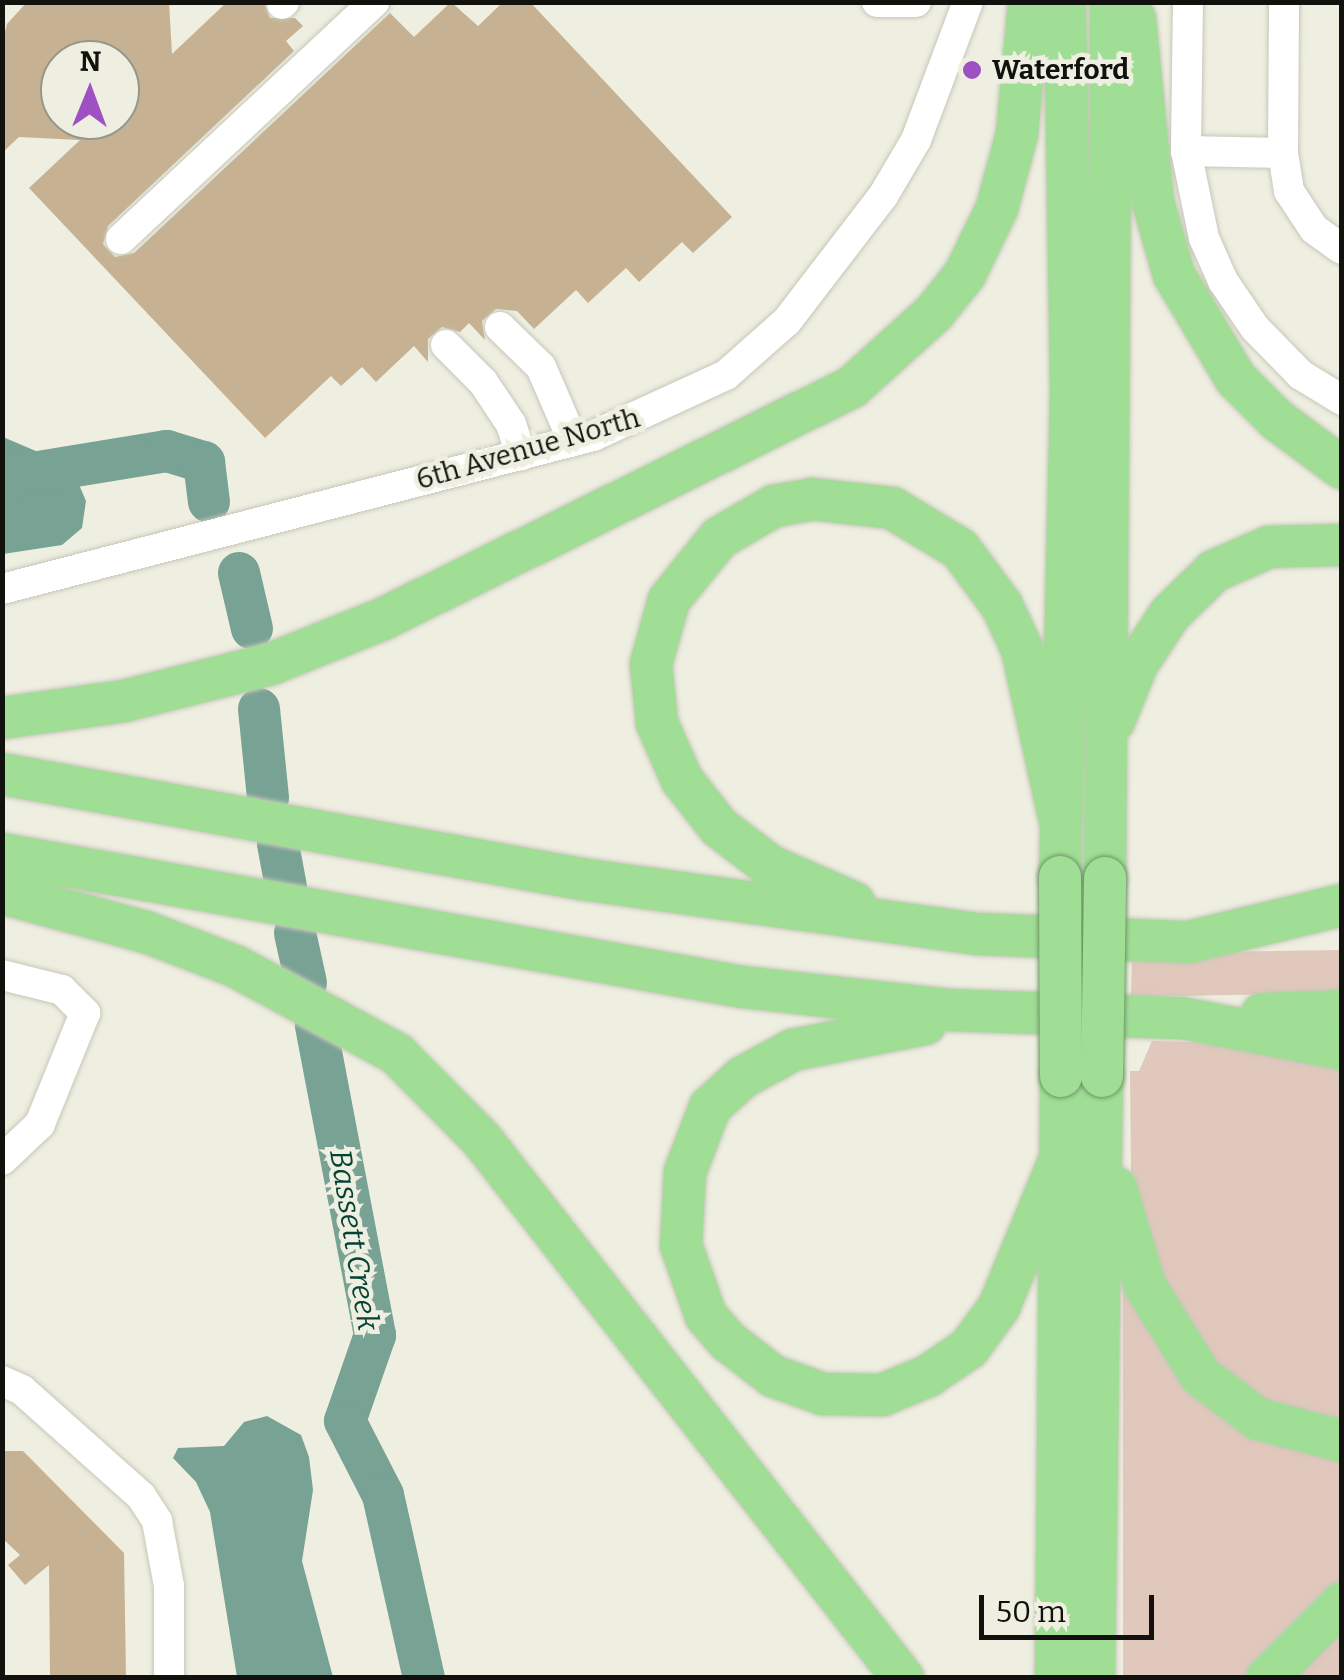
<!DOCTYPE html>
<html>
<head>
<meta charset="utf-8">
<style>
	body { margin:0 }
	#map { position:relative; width:1344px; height:1680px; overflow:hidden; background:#eeefe1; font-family:Bitter,serif }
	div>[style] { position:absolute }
	.green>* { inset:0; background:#e1c8bc }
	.water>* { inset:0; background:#78a294 }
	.river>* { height:42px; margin:-21px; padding:0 21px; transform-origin:21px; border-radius:21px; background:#78a294 }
	.building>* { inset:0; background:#c6b292 }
	.roads { filter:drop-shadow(0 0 2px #c6c7b9) drop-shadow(0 0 2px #c6c7b9) }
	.minor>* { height:30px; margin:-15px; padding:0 15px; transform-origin:15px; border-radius:15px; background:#fff }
	.highway>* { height:42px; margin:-21px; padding:0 21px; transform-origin:21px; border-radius:21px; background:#a0de96 }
	.bridges { filter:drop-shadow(0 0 2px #6e9766) drop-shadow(0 0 2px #6e9766) }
	.highway-bridge>* { height:42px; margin:-21px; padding:0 21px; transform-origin:21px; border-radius:21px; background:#a0de96 }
	.dots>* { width:28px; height:28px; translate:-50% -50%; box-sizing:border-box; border:5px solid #eeefe1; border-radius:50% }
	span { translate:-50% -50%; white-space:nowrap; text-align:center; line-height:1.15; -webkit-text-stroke:9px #eeefe1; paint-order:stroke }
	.poi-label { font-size:28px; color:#11120d; font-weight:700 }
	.left { translate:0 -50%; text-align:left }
	.street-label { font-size:28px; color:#11120d }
	.water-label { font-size:30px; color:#044234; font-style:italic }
	.frame { position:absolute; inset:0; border:5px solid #11120d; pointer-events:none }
	.north { position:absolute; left:40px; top:40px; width:100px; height:100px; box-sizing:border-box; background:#eeefe1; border:2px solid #96978c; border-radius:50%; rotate:1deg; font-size:28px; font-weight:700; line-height:40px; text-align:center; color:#11120d }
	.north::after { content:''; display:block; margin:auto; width:35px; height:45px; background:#9e51c3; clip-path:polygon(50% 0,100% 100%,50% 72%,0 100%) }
	.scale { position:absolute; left:979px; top:1595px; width:175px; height:45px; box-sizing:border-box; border:5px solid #11120d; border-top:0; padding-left:12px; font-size:30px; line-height:35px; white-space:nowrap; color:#11120d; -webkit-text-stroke:8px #eeefe1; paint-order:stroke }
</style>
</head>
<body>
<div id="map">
	<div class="green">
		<div style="clip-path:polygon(1341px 950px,1341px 993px,1131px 997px,1132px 953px)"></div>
		<div style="clip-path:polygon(1152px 1041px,1227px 1043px,1341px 1060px,1341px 1429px,1283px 1418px,1178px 1328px,1131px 1176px,1130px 1071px,1139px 1071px)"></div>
		<div style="clip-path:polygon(1123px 1265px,1149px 1318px,1341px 1453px,1341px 1591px,1256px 1677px,1123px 1677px)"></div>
		<div style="clip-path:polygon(1341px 1621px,1341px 1677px,1285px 1678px)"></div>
	</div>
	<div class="water">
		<div style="clip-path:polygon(3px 437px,71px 466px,86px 501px,82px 528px,62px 545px,3px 554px)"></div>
		<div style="clip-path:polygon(267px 1416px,301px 1435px,309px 1457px,313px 1490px,302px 1561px,333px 1677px,237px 1677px,210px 1512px,196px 1482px,173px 1458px,178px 1448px,224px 1446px,244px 1422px)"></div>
	</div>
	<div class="river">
		<div style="left:2px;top:478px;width:167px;rotate:-9.3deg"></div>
		<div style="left:167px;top:451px;width:39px;rotate:17deg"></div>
		<div style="left:204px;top:462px;width:40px;rotate:82.9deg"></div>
		<div style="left:239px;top:573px;width:57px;rotate:76.9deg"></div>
		<div style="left:259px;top:709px;width:89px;rotate:84.2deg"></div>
		<div style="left:278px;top:844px;width:44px;rotate:79.5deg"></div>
		<div style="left:295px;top:933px;width:51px;rotate:77.6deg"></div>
		<div style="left:316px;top:1026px;width:315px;rotate:79.2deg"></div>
		<div style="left:375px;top:1335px;width:91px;rotate:109.2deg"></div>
		<div style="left:345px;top:1421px;width:83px;rotate:62.8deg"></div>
		<div style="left:383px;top:1495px;width:188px;rotate:77.4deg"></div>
	</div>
	<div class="building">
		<div style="clip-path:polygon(evenodd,27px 2px,169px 2px,172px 54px,227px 2px,264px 2px,270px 18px,295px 18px,303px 26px,286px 41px,294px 51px,108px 226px,103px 244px,115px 257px,134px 253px,390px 13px,414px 37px,451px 2px,478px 26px,503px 2px,530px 2px,732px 217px,693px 253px,682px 242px,639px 282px,626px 268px,588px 303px,576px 290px,534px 329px,517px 311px,496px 309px,482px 321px,485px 340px,469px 323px,460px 332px,442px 327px,428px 339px,428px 362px,414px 346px,376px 382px,362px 367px,341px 386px,331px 376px,265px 438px,29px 188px,80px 140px,19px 137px,2px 153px,2px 43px,7px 24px,27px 2px,60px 60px,120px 60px,120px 120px,60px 120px,60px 60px)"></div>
		<div style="clip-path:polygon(2px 1451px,23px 1451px,124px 1553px,126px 1678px,50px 1678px,49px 1565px,25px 1585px,8px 1565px,20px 1555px,2px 1538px)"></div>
	</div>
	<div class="roads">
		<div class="minor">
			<div style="left:877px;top:2px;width:39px"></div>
			<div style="left:1188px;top:2px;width:149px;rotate:90.8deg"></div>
			<div style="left:1186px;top:151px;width:89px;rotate:78.3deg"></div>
			<div style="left:1204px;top:238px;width:47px;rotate:66.2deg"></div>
			<div style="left:1223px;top:281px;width:57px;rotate:55.8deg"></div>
			<div style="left:1255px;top:328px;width:66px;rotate:45.6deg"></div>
			<div style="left:1301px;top:375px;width:48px;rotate:31.4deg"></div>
			<div style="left:282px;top:4px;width:3px;rotate:-45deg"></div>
			<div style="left:1186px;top:151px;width:97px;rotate:1.2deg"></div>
			<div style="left:1283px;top:153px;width:151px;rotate:-89.6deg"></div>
			<div style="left:1283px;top:153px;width:38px;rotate:81deg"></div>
			<div style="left:1289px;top:191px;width:45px;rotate:56.7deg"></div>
			<div style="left:1314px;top:229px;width:34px;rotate:36deg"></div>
			<div style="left:121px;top:239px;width:347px;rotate:-43.1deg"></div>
			<div style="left:500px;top:327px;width:57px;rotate:44.3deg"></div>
			<div style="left:541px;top:367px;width:81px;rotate:66.6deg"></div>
			<div style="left:446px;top:345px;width:52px;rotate:45deg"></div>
			<div style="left:483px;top:382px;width:50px;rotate:56.3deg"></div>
			<div style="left:511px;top:424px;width:33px;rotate:72deg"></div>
			<div style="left:2px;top:589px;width:610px;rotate:-14.51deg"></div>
			<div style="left:593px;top:436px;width:146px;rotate:-24.6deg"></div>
			<div style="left:726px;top:375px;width:81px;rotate:-41.5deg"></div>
			<div style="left:787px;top:321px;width:158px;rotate:-52.5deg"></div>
			<div style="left:883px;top:196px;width:65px;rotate:-59.5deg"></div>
			<div style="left:916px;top:140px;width:147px;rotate:-69.4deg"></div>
			<div style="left:2px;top:975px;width:62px;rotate:14deg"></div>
			<div style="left:62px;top:990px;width:33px;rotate:45deg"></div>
			<div style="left:85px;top:1013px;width:120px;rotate:112.1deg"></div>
			<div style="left:40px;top:1124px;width:52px;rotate:136.5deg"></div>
			<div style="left:2px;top:1381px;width:22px;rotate:24deg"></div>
			<div style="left:22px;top:1390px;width:159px;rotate:41.7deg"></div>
			<div style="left:141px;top:1496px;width:30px;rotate:57deg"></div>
			<div style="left:157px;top:1521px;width:66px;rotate:79.5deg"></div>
			<div style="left:169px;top:1586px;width:92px;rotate:90deg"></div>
		</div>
		<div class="highway">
			<div style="left:1135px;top:19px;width:184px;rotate:84.4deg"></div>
			<div style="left:1153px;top:202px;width:76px;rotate:74deg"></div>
			<div style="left:1174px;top:275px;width:121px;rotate:59.2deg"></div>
			<div style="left:1236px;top:379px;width:58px;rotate:45deg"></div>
			<div style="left:1277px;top:420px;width:81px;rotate:36.4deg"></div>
			<div style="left:2px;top:718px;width:123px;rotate:-7.9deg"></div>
			<div style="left:124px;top:701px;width:152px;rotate:-14.1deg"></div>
			<div style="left:271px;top:664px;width:121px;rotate:-21.9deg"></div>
			<div style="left:383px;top:619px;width:523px;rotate:-26.32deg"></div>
			<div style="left:852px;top:387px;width:110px;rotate:-42.1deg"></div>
			<div style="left:934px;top:313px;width:50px;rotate:-51.5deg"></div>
			<div style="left:965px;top:274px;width:73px;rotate:-64.1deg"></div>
			<div style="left:997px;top:208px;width:77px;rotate:-74.9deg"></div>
			<div style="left:1017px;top:134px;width:133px;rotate:-84.8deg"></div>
			<div style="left:1114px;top:721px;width:61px;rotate:-68deg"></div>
			<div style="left:1137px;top:664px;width:60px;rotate:-56.6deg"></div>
			<div style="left:1170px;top:614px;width:62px;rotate:-44.3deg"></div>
			<div style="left:1214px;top:571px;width:60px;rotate:-23.6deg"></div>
			<div style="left:1269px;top:547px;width:73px;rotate:-1.6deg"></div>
			<div style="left:2px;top:774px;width:588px;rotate:10.28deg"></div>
			<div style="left:581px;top:879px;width:400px;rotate:7.9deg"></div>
			<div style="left:977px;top:934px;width:212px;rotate:2.2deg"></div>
			<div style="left:1189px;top:942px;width:157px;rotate:-13.6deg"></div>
			<div style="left:2px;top:854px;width:753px;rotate:10.18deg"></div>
			<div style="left:743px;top:987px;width:206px;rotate:6.4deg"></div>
			<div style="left:948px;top:1010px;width:234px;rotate:2deg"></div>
			<div style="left:1182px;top:1018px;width:163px;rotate:11deg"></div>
			<div style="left:1060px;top:877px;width:489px;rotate:-88.7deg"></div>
			<div style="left:1071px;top:388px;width:386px;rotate:-90.9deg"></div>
			<div style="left:1105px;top:878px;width:876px;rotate:-89.61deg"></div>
			<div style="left:2px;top:893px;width:149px;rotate:15.2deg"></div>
			<div style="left:146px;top:932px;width:97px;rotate:21deg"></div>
			<div style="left:237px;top:967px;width:182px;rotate:28.5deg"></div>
			<div style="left:397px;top:1054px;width:121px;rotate:45.3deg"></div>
			<div style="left:482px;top:1140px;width:683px;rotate:51.96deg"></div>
			<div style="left:854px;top:903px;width:92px;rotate:-156.2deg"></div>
			<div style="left:770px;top:866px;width:64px;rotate:-142.6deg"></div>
			<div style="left:719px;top:827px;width:60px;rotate:-128.2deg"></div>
			<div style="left:682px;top:780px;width:62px;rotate:-113.7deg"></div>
			<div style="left:657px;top:723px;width:59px;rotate:-95.8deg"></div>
			<div style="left:651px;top:664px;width:66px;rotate:-74.3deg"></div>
			<div style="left:669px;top:600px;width:80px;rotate:-51.1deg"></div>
			<div style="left:719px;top:538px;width:64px;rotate:-30.2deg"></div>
			<div style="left:774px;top:506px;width:39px;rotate:-10deg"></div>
			<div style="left:812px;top:499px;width:81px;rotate:6.4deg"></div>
			<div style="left:892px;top:508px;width:79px;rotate:31.1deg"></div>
			<div style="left:960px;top:549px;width:71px;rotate:53.6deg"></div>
			<div style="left:1002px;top:606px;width:47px;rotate:65.1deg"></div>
			<div style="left:1022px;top:649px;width:176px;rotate:77.5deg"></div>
			<div style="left:1262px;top:1014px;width:80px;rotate:-2.1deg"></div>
			<div style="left:925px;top:1024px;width:135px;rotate:168.9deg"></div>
			<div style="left:793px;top:1050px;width:57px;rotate:151.6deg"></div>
			<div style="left:743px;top:1077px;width:45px;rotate:137.7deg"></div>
			<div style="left:710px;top:1107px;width:70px;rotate:111deg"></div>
			<div style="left:685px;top:1172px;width:73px;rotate:93.1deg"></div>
			<div style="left:681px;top:1245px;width:75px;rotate:70.6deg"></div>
			<div style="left:706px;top:1316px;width:35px;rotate:49deg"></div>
			<div style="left:729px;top:1342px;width:56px;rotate:37.7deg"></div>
			<div style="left:773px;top:1376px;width:53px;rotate:19.8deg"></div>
			<div style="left:823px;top:1394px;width:59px;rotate:1deg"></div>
			<div style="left:882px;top:1395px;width:50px;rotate:-22.4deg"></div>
			<div style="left:928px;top:1376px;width:50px;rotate:-34.3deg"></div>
			<div style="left:969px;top:1348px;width:51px;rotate:-53.8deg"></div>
			<div style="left:999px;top:1307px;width:160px;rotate:-67.6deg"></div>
			<div style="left:1116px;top:1188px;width:102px;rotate:73.5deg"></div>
			<div style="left:1145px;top:1286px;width:106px;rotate:58.1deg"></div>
			<div style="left:1201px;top:1376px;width:71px;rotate:37deg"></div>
			<div style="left:1258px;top:1419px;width:87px;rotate:14.7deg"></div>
			<div style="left:1056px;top:1678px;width:602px;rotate:-89.52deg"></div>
			<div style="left:1094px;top:1678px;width:602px;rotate:-89.24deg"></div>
			<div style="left:1267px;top:1678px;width:106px;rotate:-45deg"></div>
		</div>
	</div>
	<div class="bridges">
		<div class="highway-bridge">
			<div style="left:1060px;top:877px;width:199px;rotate:89.7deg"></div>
			<div style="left:1102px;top:1076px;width:198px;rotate:-89.1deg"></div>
		</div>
	</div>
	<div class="dots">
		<div style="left:972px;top:70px;background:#9e51c3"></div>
	</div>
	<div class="poi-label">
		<span class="left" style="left:992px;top:70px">Waterford</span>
	</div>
	<div class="street-label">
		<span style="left:528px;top:449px;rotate:-16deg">6th Avenue North</span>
	</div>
	<div class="water-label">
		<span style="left:354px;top:1240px;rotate:81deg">Bassett Creek</span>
	</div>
	<div class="frame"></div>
	<div class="north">N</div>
	<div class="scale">50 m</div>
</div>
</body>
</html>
